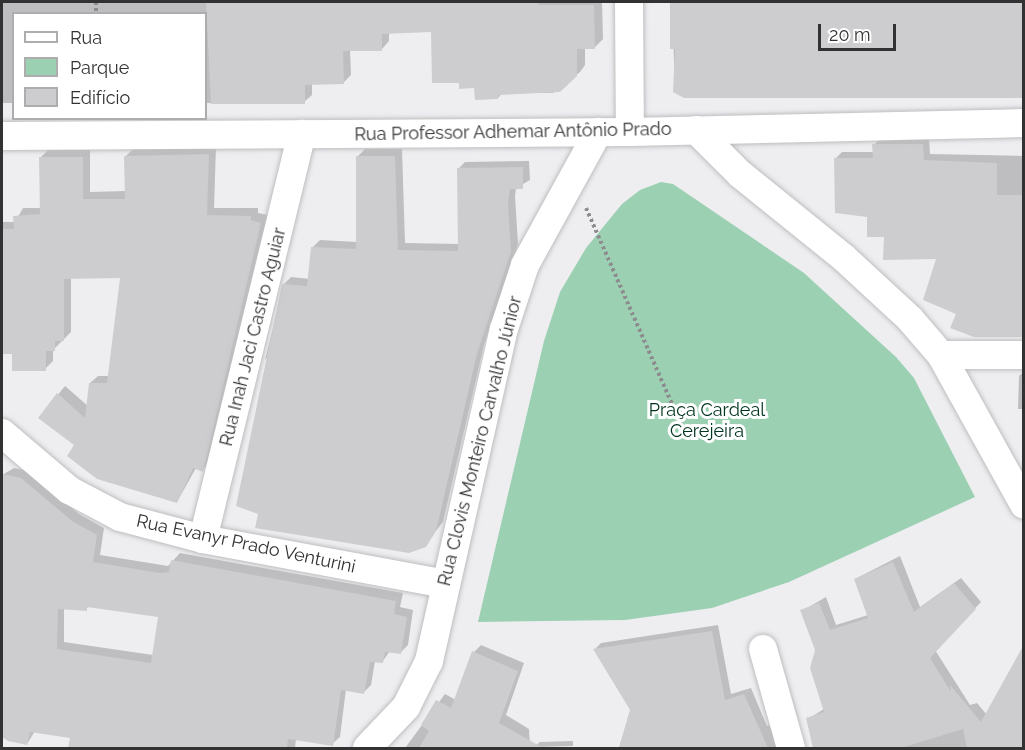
<!DOCTYPE html>
<html>
<head>
<meta charset="utf-8">
<style>
	body { margin:0 }
	#map { position:relative; width:1025px; height:750px; overflow:hidden; background:#eeeef1; font-family:Raleway,sans-serif }
	div>[style] { position:absolute }
	.green>* { inset:0; background:#9cd0b3 }
	.shadow>* { inset:0; background:#0003 }
	.building>* { inset:0; background:#cdcccf }
	.path>* { height:4px; margin-top:-2px; transform-origin:0; background:repeating-linear-gradient(90deg,#8d8d8f 0 3px,transparent 0 6px) }
	.roads { filter:drop-shadow(0 0 2px #bebec0) drop-shadow(0 0 2px #bebec0) }
	.street>* { height:28px; margin:-14px; padding:0 14px; transform-origin:14px; border-radius:14px; background:#fff }
	span { translate:-50% -50%; white-space:nowrap; text-align:center; line-height:1.15; -webkit-text-stroke:6px #fff; paint-order:stroke }
	.street-label { font-size:18px; color:#323233 }
	.park-label { font-size:18px; color:#01341f }
	.frame { position:absolute; inset:0; border:3px solid #323233; pointer-events:none }
	.legend { position:absolute; left:12px; top:12px; width:195px; height:108px; box-sizing:border-box; background:#fff; border:2px solid #adadad; margin:0; padding:8px 10px; list-style:none; font-size:18px; color:#323233 }
	.legend li { display:flex; align-items:center; gap:12px; height:30px }
	.legend b { width:30px; border:2px solid #adadad }
	.scale { position:absolute; left:818px; top:24px; width:78px; height:27px; box-sizing:border-box; border:3px solid #323233; border-top:0; padding-left:8px; font-size:18px; line-height:21px; white-space:nowrap; color:#323233; -webkit-text-stroke:4px #fff; paint-order:stroke }
</style>
</head>
<body>
<div id="map">
	<div class="green">
		<div style="clip-path:polygon(661px 182px,673px 184px,804px 273px,896px 357px,914px 378px,975px 497px,789px 582px,712px 608px,625px 620px,478px 622px,544px 341px,560px 292px,586px 248px,622px 204px,640px 190px)"></div>
	</div>
	<div class="shadow">
		<div style="clip-path:polygon(2px 2px,389px 2px,389px 41px,382px 49px,350px 49px,351px 75px,343px 83px,312px 83px,312px 95px,304px 102px,206px 103px,206px 14px,14px 14px,14px 103px,2px 103px)"></div>
		<div style="clip-path:polygon(420px 2px,602px 2px,603px 39px,594px 48px,585px 48px,585px 65px,580px 72px,553px 93px,502px 93px,498px 98px,460px 81px,433px 31px,420px 31px)"></div>
		<div style="clip-path:polygon(672px 2px,1024px 2px,1024px 97px,684px 97px,675px 91px)"></div>
		<div style="clip-path:polygon(881px 138px,929px 138px,930px 154px,1024px 156px,1024px 336px,975px 336px,958px 314px,938px 257px,886px 236px,869px 216px,836px 158px,842px 152px,874px 152px,874px 145px)"></div>
		<div style="clip-path:polygon(216px 147px,214px 208px,258px 208px,258px 213px,268px 215px,210px 462px,202px 470px,196px 468px,177px 502px,76px 445px,40px 417px,65px 386px,88px 406px,90px 383px,98px 376px,109px 376px,122px 277px,71px 277px,71px 332px,53px 350px,53px 361px,45px 369px,13px 353px,2px 353px,2px 222px,15px 222px,23px 208px,41px 208px,40px 158px,48px 150px,90px 150px,90px 192px,126px 191px,125px 157px,133px 149px)"></div>
		<div style="clip-path:polygon(365px 149px,402px 149px,405px 243px,459px 244px,458px 169px,465px 162px,529px 161px,530px 180px,516px 188px,515px 196px,518px 244px,484px 345px,443px 522px,425px 545px,260px 513px,269px 356px,265px 360px,284px 284px,291px 277px,310px 279px,312px 248px,320px 240px,357px 242px,358px 156px)"></div>
		<div style="clip-path:polygon(1024px 371px,1024px 409px,1018px 409px,1019px 376px)"></div>
		<div style="clip-path:polygon(evenodd,14px 468px,28px 471px,79px 514px,104px 528px,100px 555px,168px 566px,180px 553px,403px 593px,400px 607px,413px 610px,408px 645px,400px 653px,390px 651px,382px 662px,375px 661px,371px 685px,364px 692px,346px 689px,340px 737px,332px 744px,296px 739px,295px 748px,70px 748px,71px 736px,35px 731px,27px 744px,9px 740px,2px 732px,2px 475px,14px 468px,90px 606px,160px 616px,153px 655px,64px 642px,64px 608px,86px 609px,90px 606px)"></div>
		<div style="clip-path:polygon(900px 556px,920px 607px,961px 578px,981px 602px,935px 650px,970px 705px,977px 703px,987px 715px,1024px 648px,1024px 748px,815px 748px,808px 719px,824px 709px,817px 650px,802px 611px,826px 597px,836px 625px,868px 615px,855px 579px)"></div>
		<div style="clip-path:polygon(718px 625px,731px 694px,751px 688px,767px 726px,771px 725px,778px 748px,619px 748px,631px 708px,595px 649px,601px 643px)"></div>
		<div style="clip-path:polygon(481px 645px,524px 663px,506px 715px,529px 729px,530px 748px,405px 748px,445px 694px,456px 700px,474px 652px)"></div>
		<div style="clip-path:polygon(573px 741px,573px 746px,534px 747px,540px 742px)"></div>
	</div>
	<div class="building">
		<div style="clip-path:polygon(206px 2px,538px 2px,538px 5px,594px 5px,595px 49px,577px 49px,577px 76px,560px 92px,498px 95px,498px 99px,475px 100px,474px 88px,459px 89px,459px 83px,432px 83px,431px 32px,382px 34px,382px 51px,343px 51px,344px 84px,305px 85px,305px 104px,211px 104px)"></div>
		<div style="clip-path:polygon(670px 2px,1023px 2px,1023px 98px,684px 98px,673px 92px,675px 49px,670px 49px)"></div>
		<div style="clip-path:polygon(872px 144px,923px 144px,924px 160px,997px 163px,997px 195px,1023px 195px,1023px 337px,974px 337px,950px 328px,956px 314px,923px 300px,936px 259px,883px 260px,884px 237px,867px 237px,867px 217px,835px 213px,834px 158px,873px 158px)"></div>
		<div style="clip-path:polygon(209px 154px,207px 215px,251px 216px,251px 220px,261px 223px,203px 472px,193px 468px,177px 503px,97px 479px,67px 456px,74px 445px,38px 418px,57px 393px,85px 418px,89px 383px,107px 383px,120px 278px,64px 279px,64px 341px,55px 341px,55px 351px,46px 351px,46px 371px,12px 371px,12px 354px,2px 354px,2px 229px,14px 229px,13px 216px,40px 214px,39px 157px,83px 157px,83px 199px,125px 199px,124px 156px)"></div>
		<div style="clip-path:polygon(356px 156px,395px 156px,398px 250px,458px 251px,457px 168px,523px 167px,523px 189px,510px 189px,508px 204px,511px 252px,477px 354px,436px 531px,426px 547px,409px 553px,255px 528px,258px 514px,236px 506px,282px 284px,307px 286px,311px 247px,356px 249px)"></div>
		<div style="clip-path:polygon(evenodd,2px 474px,21px 478px,72px 521px,97px 535px,93px 562px,160px 573px,169px 572px,171px 560px,396px 601px,394px 614px,407px 617px,401px 654px,385px 652px,383px 663px,370px 662px,364px 694px,341px 690px,333px 746px,288px 739px,287px 748px,68px 748px,70px 738px,30px 732px,27px 745px,8px 741px,2px 737px,2px 474px,87px 607px,158px 617px,151px 663px,57px 649px,58px 609px,87px 611px,87px 607px)"></div>
		<div style="clip-path:polygon(893px 562px,914px 612px,954px 583px,976px 609px,930px 658px,951px 692px,950px 685px,981px 722px,1023px 646px,1023px 748px,967px 748px,963px 729px,901px 748px,813px 748px,806px 718px,824px 712px,810px 668px,815px 650px,800px 610px,819px 603px,830px 630px,868px 618px,854px 579px)"></div>
		<div style="clip-path:polygon(712px 631px,725px 700px,744px 694px,768px 748px,619px 748px,630px 710px,593px 649px)"></div>
		<div style="clip-path:polygon(472px 651px,518px 671px,499px 723px,543px 748px,419px 748px,429px 731px,421px 725px,436px 700px,451px 708px)"></div>
	</div>
	<div class="path">
		<div style="left:96px;top:2px;width:12px;rotate:90deg"></div>
		<div style="left:586px;top:208px;width:251px;rotate:66.3deg"></div>
	</div>
	<div class="roads">
		<div class="street">
			<div style="left:629px;top:2px;width:130px;rotate:89.6deg"></div>
			<div style="left:696px;top:130px;width:62px;rotate:45deg"></div>
			<div style="left:740px;top:174px;width:134px;rotate:38.9deg"></div>
			<div style="left:844px;top:258px;width:90px;rotate:42.7deg"></div>
			<div style="left:910px;top:319px;width:48px;rotate:49.3deg"></div>
			<div style="left:941px;top:355px;width:171px;rotate:61deg"></div>
			<div style="left:2px;top:136px;width:628px;rotate:-0.36deg"></div>
			<div style="left:630px;top:132px;width:394px;rotate:-1.3deg"></div>
			<div style="left:941px;top:355px;width:83px"></div>
			<div style="left:2px;top:433px;width:88px;rotate:40.4deg"></div>
			<div style="left:69px;top:490px;width:58px;rotate:27.9deg"></div>
			<div style="left:120px;top:517px;width:86px;rotate:14.8deg"></div>
			<div style="left:203px;top:539px;width:246px;rotate:10.5deg"></div>
			<div style="left:203px;top:539px;width:417px;rotate:-76.3deg"></div>
			<div style="left:763px;top:649px;width:103px;rotate:74.2deg"></div>
			<div style="left:367px;top:748px;width:57px;rotate:-46.4deg"></div>
			<div style="left:406px;top:707px;width:51px;rotate:-63.4deg"></div>
			<div style="left:429px;top:661px;width:340px;rotate:-77.3deg"></div>
			<div style="left:504px;top:329px;width:67px;rotate:-71.8deg"></div>
			<div style="left:525px;top:265px;width:152px;rotate:-61.2deg"></div>
		</div>
	</div>
	<div class="street-label">
		<span style="left:513px;top:132px;rotate:-1deg">Rua Professor Adhemar Antônio Prado</span>
		<span style="left:253px;top:337px;rotate:-76deg">Rua Inah Jaci Castro Aguiar</span>
		<span style="left:480px;top:441px;rotate:-76deg">Rua Clovis Monteiro Carvalho Júnior</span>
		<span style="left:246px;top:544px;rotate:12deg">Rua Evanyr Prado Venturini</span>
	</div>
	<div class="park-label">
		<span style="left:707px;top:421px">Praça Cardeal<br>Cerejeira</span>
	</div>
	<div class="frame"></div>
	<ul class="legend">
	<li><b style="height:8px;background:#fff"></b>Rua</li>
	<li><b style="height:16px;background:#9cd0b3"></b>Parque</li>
	<li><b style="height:16px;background:#cdcccf"></b>Edifício</li>
	</ul>
	<div class="scale">20 m</div>
</div>
</body>
</html>
